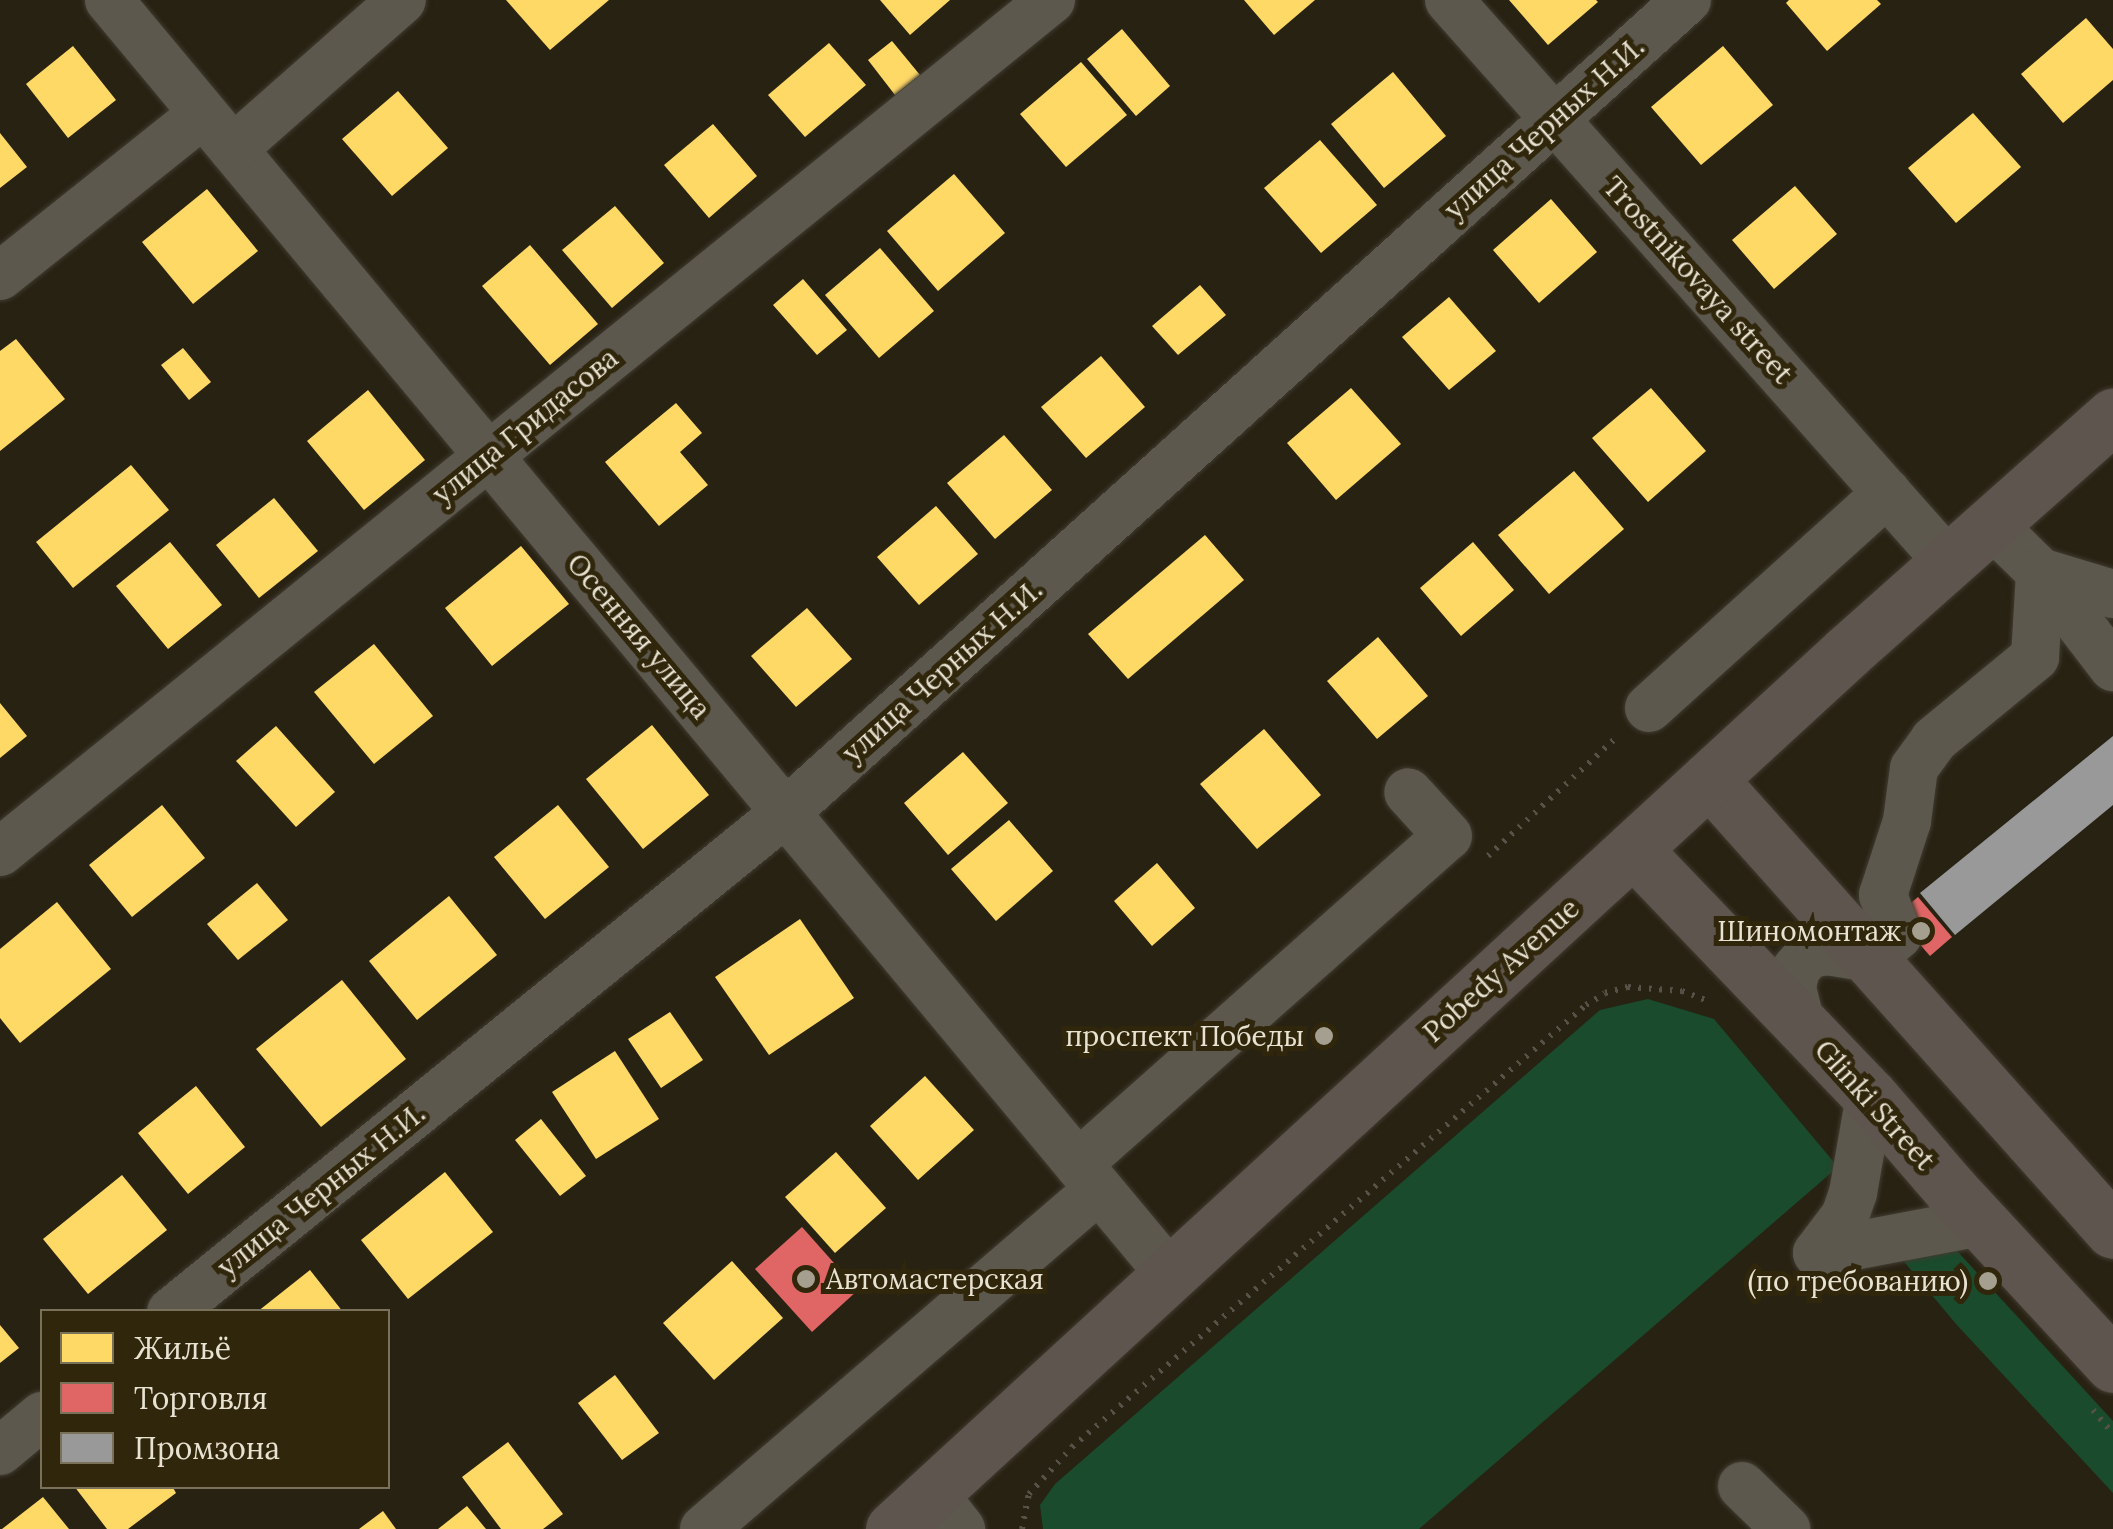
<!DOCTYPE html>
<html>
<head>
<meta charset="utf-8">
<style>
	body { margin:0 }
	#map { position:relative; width:2113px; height:1529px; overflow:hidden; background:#282213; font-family:Lora,serif }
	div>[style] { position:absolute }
	.green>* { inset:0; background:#1a4b2c }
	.homes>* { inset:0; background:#ffd966 }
	.shops>* { inset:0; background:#e06666 }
	.industry>* { inset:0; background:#999 }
	.path>* { height:6px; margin-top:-3px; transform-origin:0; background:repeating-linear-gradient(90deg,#565248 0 2.5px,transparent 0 10.5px) }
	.roads { filter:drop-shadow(0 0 2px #403b30) drop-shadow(0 0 2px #403b30) }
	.minor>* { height:48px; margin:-24px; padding:0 24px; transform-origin:24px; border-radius:24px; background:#5c584d }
	.major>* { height:55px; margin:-27.5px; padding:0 27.5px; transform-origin:27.5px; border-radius:27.5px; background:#5e554e }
	.dots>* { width:28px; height:28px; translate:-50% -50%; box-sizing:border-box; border:5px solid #30260b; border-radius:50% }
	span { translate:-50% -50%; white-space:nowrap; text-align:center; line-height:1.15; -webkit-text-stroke:10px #30260b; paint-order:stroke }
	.street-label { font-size:28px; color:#e8e2d2 }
	.poi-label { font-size:28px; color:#e8e2d2 }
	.right { translate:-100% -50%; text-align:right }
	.left { translate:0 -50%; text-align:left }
	.legend { position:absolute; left:40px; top:1309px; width:350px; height:180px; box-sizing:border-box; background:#30260b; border:2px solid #7a715b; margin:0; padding:12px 18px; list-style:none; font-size:30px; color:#e8e2d2 }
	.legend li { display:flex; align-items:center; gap:20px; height:50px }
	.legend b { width:50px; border:2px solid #7a715b }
</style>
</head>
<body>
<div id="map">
	<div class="green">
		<div style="clip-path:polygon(1648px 999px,1714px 1019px,1838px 1167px,1419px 1529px,1043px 1529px,1040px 1505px,1055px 1484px,1600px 1010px)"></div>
		<div style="clip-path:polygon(1948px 1241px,2113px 1421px,2113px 1493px,1956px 1324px,1896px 1252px)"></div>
	</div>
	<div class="homes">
		<div style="clip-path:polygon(506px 0,609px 0,550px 50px)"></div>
		<div style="clip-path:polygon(880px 0,950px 0,910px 35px)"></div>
		<div style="clip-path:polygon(1244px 0,1315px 0,1274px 35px)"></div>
		<div style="clip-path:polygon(1509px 0,1596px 0,1598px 2px,1548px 45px)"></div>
		<div style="clip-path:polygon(1789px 0,1877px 0,1881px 4px,1827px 51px,1786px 3px)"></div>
		<div style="clip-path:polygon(2086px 18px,2113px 49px,2113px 80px,2063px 123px,2021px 74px)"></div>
		<div style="clip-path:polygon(1122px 29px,1170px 86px,1136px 116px,1087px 59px)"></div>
		<div style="clip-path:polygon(892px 41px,920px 75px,895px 95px,868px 60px)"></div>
		<div style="clip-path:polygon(829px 43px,866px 85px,805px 137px,768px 95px)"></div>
		<div style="clip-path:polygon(73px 46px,116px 100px,68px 138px,26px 84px)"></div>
		<div style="clip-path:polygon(1723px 46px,1773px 105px,1701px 165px,1651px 107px)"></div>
		<div style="clip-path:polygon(1081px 62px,1127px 115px,1066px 167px,1020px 114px)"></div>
		<div style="clip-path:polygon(1393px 72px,1446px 136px,1384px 188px,1331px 124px)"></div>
		<div style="clip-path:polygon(398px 91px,448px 148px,392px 196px,342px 139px)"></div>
		<div style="clip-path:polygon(1973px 113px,2021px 167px,1956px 223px,1908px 168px)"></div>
		<div style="clip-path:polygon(713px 124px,757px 176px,709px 218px,664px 165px)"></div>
		<div style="clip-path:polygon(0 133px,27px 167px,0 188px)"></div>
		<div style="clip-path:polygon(1320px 140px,1377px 205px,1321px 253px,1264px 188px)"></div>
		<div style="clip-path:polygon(954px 174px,1005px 233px,938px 291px,887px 231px)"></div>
		<div style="clip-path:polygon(1795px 186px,1837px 234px,1774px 289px,1732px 240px)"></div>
		<div style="clip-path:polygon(207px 189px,258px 251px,193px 304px,142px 242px)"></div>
		<div style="clip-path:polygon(1551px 199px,1597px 252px,1539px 303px,1493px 250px)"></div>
		<div style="clip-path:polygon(615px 206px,664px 263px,612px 308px,562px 250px)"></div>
		<div style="clip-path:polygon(530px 245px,598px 324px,550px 365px,482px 286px)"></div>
		<div style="clip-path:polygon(880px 248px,934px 311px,879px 358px,825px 295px)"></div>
		<div style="clip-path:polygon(803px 279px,847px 330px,817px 355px,773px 305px)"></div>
		<div style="clip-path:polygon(1200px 285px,1226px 315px,1178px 355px,1152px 326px)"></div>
		<div style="clip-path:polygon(1449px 297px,1496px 351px,1449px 390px,1402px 337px)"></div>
		<div style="clip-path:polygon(16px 339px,65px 399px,0 451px,0 351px)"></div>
		<div style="clip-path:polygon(183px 348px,211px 382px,189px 400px,161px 365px)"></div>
		<div style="clip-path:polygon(1101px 356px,1145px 407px,1086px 458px,1041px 407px)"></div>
		<div style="clip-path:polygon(1351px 388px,1401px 444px,1336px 500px,1287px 443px)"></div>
		<div style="clip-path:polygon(1651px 388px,1706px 451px,1648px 502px,1592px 438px)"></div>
		<div style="clip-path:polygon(368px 390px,425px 460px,364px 510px,307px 441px)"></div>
		<div style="clip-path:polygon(676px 403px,702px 433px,680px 452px,708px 485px,659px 526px,605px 462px)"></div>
		<div style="clip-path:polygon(1004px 435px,1052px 490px,995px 539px,947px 483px)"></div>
		<div style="clip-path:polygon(131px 465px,169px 510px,73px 588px,36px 542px)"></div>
		<div style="clip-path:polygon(1574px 471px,1624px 529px,1549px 594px,1498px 535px)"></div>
		<div style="clip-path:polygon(274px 498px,318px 551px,259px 598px,216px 545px)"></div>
		<div style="clip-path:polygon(936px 506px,978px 554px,919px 605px,877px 557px)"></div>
		<div style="clip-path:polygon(1205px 535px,1244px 580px,1128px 679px,1088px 634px)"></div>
		<div style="clip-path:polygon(170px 542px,222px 605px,168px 649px,116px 586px)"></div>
		<div style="clip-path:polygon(1473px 542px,1514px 590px,1461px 636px,1420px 588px)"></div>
		<div style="clip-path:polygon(521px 546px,569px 604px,492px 666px,445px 608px)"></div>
		<div style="clip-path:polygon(807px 608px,852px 659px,796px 707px,751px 656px)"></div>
		<div style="clip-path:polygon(1378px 637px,1428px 696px,1377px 739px,1327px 681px)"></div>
		<div style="clip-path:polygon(374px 644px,433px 716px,374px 764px,314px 692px)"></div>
		<div style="clip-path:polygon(0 703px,27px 736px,0 758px)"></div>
		<div style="clip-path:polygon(652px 725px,709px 795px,643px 849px,586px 779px)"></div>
		<div style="clip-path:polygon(276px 726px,335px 792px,296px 827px,236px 761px)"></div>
		<div style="clip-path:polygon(1264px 729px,1321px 795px,1257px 849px,1200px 784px)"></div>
		<div style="clip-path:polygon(963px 752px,1008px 803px,948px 855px,904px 803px)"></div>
		<div style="clip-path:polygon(162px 805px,205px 858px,132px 917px,89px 865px)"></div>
		<div style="clip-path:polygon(558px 805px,609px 867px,545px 919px,494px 857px)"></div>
		<div style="clip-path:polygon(1009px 820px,1053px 871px,996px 921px,951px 869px)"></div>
		<div style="clip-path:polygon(1157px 863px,1195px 908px,1152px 946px,1114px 901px)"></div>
		<div style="clip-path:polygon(257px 883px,288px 920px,238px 960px,207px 924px)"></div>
		<div style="clip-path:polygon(449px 896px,497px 955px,417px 1020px,369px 961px)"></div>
		<div style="clip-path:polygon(57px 902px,111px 969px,20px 1043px,0 1018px,0 949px)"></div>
		<div style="clip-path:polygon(800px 919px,854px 998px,769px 1055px,715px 977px)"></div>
		<div style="clip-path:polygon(342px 980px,406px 1059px,321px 1127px,256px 1049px)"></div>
		<div style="clip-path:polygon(670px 1012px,703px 1060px,661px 1088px,628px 1039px)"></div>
		<div style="clip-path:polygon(615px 1051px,659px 1119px,596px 1159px,552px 1092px)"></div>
		<div style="clip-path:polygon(925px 1076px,974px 1130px,918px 1180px,870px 1126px)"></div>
		<div style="clip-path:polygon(196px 1086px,245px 1147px,188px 1194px,138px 1133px)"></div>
		<div style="clip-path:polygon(541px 1119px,586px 1176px,560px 1196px,515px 1140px)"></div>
		<div style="clip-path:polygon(836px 1152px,886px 1208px,835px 1253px,785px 1197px)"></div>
		<div style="clip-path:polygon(445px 1172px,493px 1232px,408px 1299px,361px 1240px)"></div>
		<div style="clip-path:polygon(122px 1175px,167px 1230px,88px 1294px,43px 1239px)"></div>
		<div style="clip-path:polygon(732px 1261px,783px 1318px,714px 1380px,663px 1323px)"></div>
		<div style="clip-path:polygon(310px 1270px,343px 1312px,257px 1312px)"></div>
		<div style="clip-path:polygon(0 1325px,19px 1348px,0 1363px)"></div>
		<div style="clip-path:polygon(615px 1375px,659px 1433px,622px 1460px,578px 1403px)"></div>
		<div style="clip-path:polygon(508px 1442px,563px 1514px,543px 1529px,501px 1529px,462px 1477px)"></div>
		<div style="clip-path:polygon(74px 1486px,172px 1486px,176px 1493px,128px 1529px,107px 1529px)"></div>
		<div style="clip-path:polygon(43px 1497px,69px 1529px,2px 1529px)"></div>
		<div style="clip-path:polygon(467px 1506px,486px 1529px,438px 1529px)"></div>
		<div style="clip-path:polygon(383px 1511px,396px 1529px,359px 1529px)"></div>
	</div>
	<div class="shops">
		<div style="clip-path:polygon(1918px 897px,1952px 937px,1930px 956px,1895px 916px)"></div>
		<div style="clip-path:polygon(802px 1227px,858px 1290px,812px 1332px,755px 1269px)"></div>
	</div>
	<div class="industry">
		<div style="clip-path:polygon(2113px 736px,2113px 805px,1955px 935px,1920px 893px)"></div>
	</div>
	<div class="path">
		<div style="left:1488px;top:856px;width:177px;rotate:-42.7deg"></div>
		<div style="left:2093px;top:1410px;width:31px;rotate:50deg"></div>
		<div style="left:1022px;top:1529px;width:36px;rotate:-79deg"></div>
		<div style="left:1029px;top:1494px;width:64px;rotate:-47.5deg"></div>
		<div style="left:1072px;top:1447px;width:678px;rotate:-40.69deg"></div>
		<div style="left:1586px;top:1005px;width:22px;rotate:-32deg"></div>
		<div style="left:1605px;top:993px;width:24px;rotate:-15deg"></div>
		<div style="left:1628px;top:987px;width:54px;rotate:4.2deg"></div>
		<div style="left:1682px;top:991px;width:30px;rotate:21deg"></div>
	</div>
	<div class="roads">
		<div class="minor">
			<div style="left:109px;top:0;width:1657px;rotate:50.22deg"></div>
			<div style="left:1449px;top:0;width:750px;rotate:48.4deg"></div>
			<div style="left:233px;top:149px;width:225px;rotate:-41.4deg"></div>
			<div style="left:0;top:276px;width:260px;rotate:-38.6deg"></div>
			<div style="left:1990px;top:523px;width:70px;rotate:44.4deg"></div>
			<div style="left:2040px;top:572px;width:120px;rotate:52.5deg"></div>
			<div style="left:2040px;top:572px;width:76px;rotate:16.8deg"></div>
			<div style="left:1649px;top:708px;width:321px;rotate:-42.1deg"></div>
			<div style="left:0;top:852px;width:1353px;rotate:-39.03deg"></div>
			<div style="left:1800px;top:1020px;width:34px;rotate:-104deg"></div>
			<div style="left:1792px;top:987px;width:18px;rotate:-77deg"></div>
			<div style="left:1796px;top:969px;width:20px;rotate:-49deg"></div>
			<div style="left:1809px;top:954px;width:18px;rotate:-9deg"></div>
			<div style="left:1827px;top:951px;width:44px;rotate:9.2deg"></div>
			<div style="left:1870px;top:958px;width:36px;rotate:-39deg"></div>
			<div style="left:1898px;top:935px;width:43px;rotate:-110.6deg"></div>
			<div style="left:1883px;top:895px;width:78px;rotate:-72deg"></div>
			<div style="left:1907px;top:821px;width:53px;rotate:-82.5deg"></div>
			<div style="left:1914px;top:768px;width:34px;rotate:-54deg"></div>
			<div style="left:1934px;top:740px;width:131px;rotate:-39.4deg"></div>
			<div style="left:2035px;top:657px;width:85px;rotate:-86.6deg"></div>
			<div style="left:1078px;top:1164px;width:494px;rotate:-41.6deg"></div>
			<div style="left:1448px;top:836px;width:59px;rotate:-132.3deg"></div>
			<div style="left:1817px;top:1253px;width:162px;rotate:-10.7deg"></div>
			<div style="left:1976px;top:1223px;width:28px;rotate:35deg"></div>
			<div style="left:1817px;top:1253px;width:46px;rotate:-52.9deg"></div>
			<div style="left:1845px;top:1216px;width:24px;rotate:-71deg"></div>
			<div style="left:1853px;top:1193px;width:98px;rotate:-80.1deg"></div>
			<div style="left:171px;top:1312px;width:793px;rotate:-39.11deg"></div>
			<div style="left:786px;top:812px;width:1213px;rotate:-42.03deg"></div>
			<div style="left:0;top:1451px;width:55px;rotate:-39.8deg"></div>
			<div style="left:1742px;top:1486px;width:62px;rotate:44.3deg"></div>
			<div style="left:933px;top:1493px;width:46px;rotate:52.1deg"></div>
			<div style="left:704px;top:1529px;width:521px;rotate:-40.72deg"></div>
		</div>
		<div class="major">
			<div style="left:1709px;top:779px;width:606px;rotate:48.21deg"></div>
			<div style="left:1633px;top:849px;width:342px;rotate:46.2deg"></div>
			<div style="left:1870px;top:1096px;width:125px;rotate:49.2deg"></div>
			<div style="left:1952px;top:1191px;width:237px;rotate:47.2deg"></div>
			<div style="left:893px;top:1529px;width:1296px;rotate:-42.59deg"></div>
			<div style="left:1847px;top:652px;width:356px;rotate:-41.6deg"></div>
		</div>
	</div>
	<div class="dots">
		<div style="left:1921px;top:931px;background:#a59f8f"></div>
		<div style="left:1324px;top:1036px;background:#a59f8f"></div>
		<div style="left:806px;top:1279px;background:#a59f8f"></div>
		<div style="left:1988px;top:1281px;background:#a59f8f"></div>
	</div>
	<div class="street-label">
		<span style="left:1544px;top:128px;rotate:-42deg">улица Черных Н.И.</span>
		<span style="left:1698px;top:280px;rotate:48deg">Trostnikovaya street</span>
		<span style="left:525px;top:426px;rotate:-39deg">улица Гридасова</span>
		<span style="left:639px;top:636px;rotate:50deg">Осенняя улица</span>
		<span style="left:942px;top:671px;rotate:-42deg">улица Черных Н.И.</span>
		<span style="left:1501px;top:970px;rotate:-42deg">Pobedy Avenue</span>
		<span style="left:1875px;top:1105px;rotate:48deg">Glinki Street</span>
		<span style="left:321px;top:1190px;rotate:-39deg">улица Черных Н.И.</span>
	</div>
	<div class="poi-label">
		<span class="right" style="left:1901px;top:931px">Шиномонтаж</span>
		<span class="right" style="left:1304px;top:1036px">проспект Победы</span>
		<span class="left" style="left:826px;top:1279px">Автомастерская</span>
		<span class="right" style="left:1968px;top:1281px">(по требованию)</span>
	</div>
	<ul class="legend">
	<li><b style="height:28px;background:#ffd966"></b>Жильё</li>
	<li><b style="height:28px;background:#e06666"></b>Торговля</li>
	<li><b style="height:28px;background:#999"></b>Промзона</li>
	</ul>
</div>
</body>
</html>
